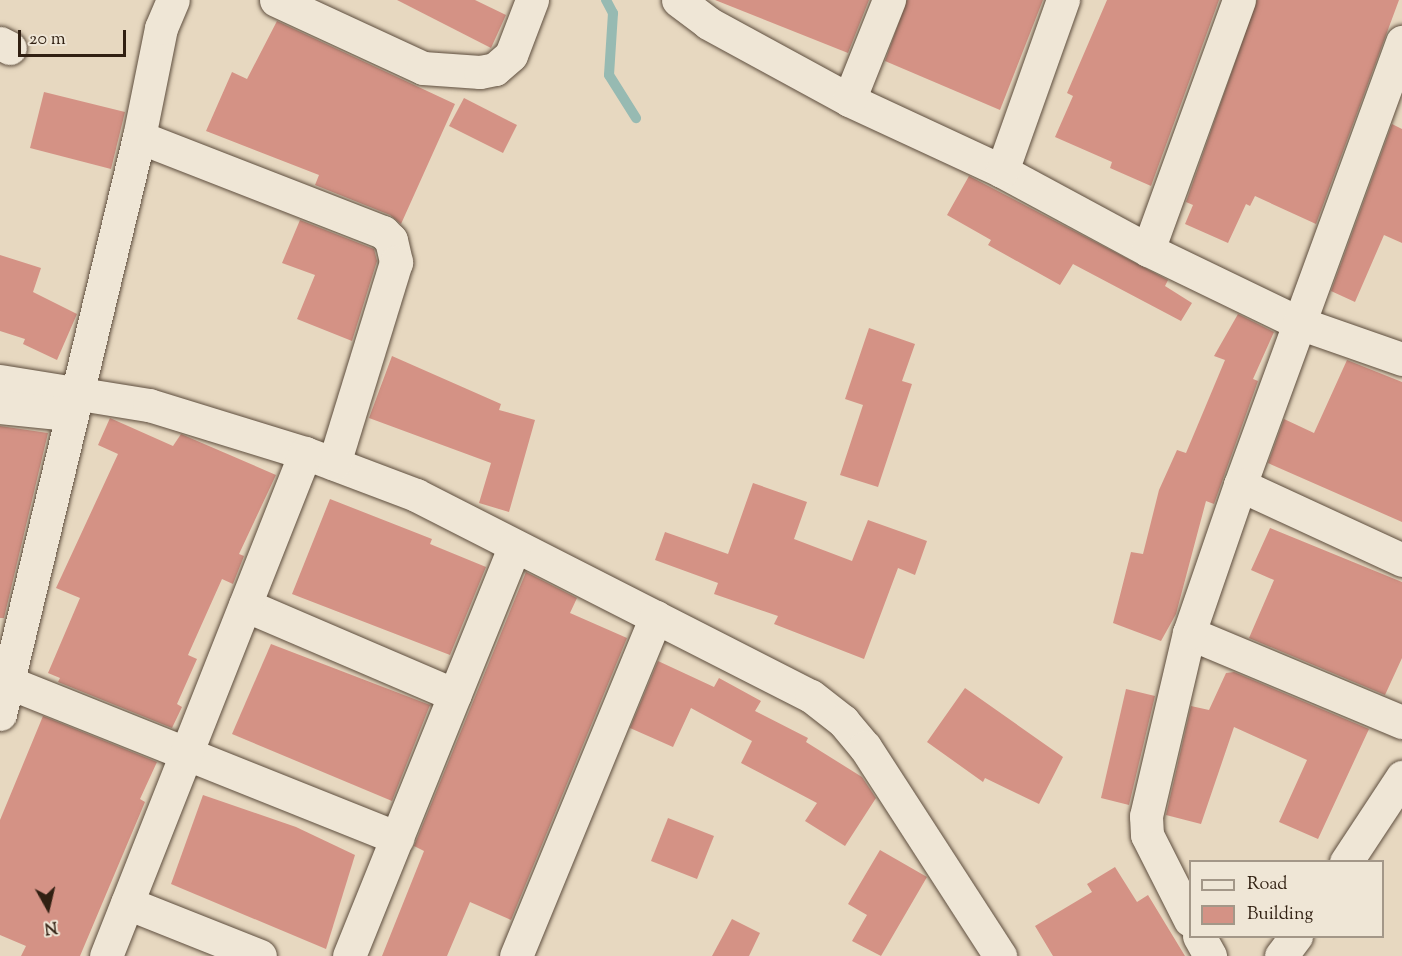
<!DOCTYPE html>
<html>
<head>
<meta charset="utf-8">
<style>
	body { margin:0 }
	#map { position:relative; width:1402px; height:956px; overflow:hidden; background:#e7d8c0; font-family:"Sorts Mill Goudy",serif }
	div>[style] { position:absolute }
	.stream>* { height:10px; margin:-5px; padding:0 5px; transform-origin:5px; border-radius:5px; background:#97bab2 }
	.building>* { inset:0; background:#d49285 }
	.roads { filter:drop-shadow(0 0 2px #5e4e3e) drop-shadow(0 0 2px #5e4e3e) }
	.street>* { height:33px; margin:-16.5px; padding:0 16.5px; transform-origin:16.5px; border-radius:16.5px; background:#efe6d6 }
	span { translate:-50% -50%; white-space:nowrap; text-align:center; line-height:1.15; -webkit-text-stroke:5px #efe6d6; paint-order:stroke }
	.legend { position:absolute; left:1189px; top:860px; width:195px; height:78px; box-sizing:border-box; background:#efe6d6; border:2px solid #a39788; margin:0; padding:8px 10px; list-style:none; font-size:18px; color:#312012 }
	.legend li { display:flex; align-items:center; gap:12px; height:30px }
	.legend b { width:30px; border:2px solid #a39788 }
	.north { position:absolute; left:18px; top:878px; width:60px; height:60px; -webkit-text-stroke:4px #efe6d6; paint-order:stroke; rotate:172deg; font-size:16px; font-weight:700; line-height:24px; text-align:center; color:#312012 }
	.north::after { content:''; display:block; margin:auto; width:21px; height:27px; background:#312012; clip-path:polygon(50% 0,100% 100%,50% 72%,0 100%) }
	.scale { position:absolute; left:18px; top:30px; width:108px; height:27px; box-sizing:border-box; border:3px solid #312012; border-top:0; padding-left:8px; font-size:18px; line-height:21px; white-space:nowrap; color:#312012; -webkit-text-stroke:4px #efe6d6; paint-order:stroke }
</style>
</head>
<body>
<div id="map">
	<div class="stream">
		<div style="left:606px;top:0;width:15px;rotate:62deg"></div>
		<div style="left:613px;top:13px;width:62px;rotate:93.7deg"></div>
		<div style="left:609px;top:75px;width:51px;rotate:57.9deg"></div>
	</div>
	<div class="building">
		<div style="clip-path:polygon(397px 0,475px 0,506px 15px,491px 48px)"></div>
		<div style="clip-path:polygon(715px 0,869px 0,848px 53px)"></div>
		<div style="clip-path:polygon(907px 0,1043px 0,1000px 110px,885px 61px)"></div>
		<div style="clip-path:polygon(1107px 0,1219px 0,1151px 186px,1110px 168px,1112px 162px,1055px 137px,1073px 96px,1067px 93px)"></div>
		<div style="clip-path:polygon(1257px 0,1399px 0,1316px 224px,1255px 196px,1250px 206px,1246px 204px,1228px 243px,1185px 224px,1193px 205px,1186px 202px)"></div>
		<div style="clip-path:polygon(277px 21px,455px 104px,401px 224px,390px 215px,315px 185px,319px 175px,206px 131px,232px 72px,247px 79px)"></div>
		<div style="clip-path:polygon(44px 92px,125px 112px,111px 169px,30px 148px)"></div>
		<div style="clip-path:polygon(464px 98px,517px 125px,503px 153px,449px 126px)"></div>
		<div style="clip-path:polygon(1392px 124px,1402px 129px,1402px 243px,1384px 235px,1355px 302px,1331px 291px)"></div>
		<div style="clip-path:polygon(969px 176px,1168px 280px,1165px 286px,1192px 303px,1181px 321px,1073px 264px,1060px 285px,988px 245px,991px 240px,947px 215px)"></div>
		<div style="clip-path:polygon(300px 220px,374px 249px,377px 261px,352px 341px,297px 319px,315px 275px,282px 263px)"></div>
		<div style="clip-path:polygon(0 255px,41px 268px,33px 292px,77px 314px,57px 360px,23px 344px,25px 339px,0 331px)"></div>
		<div style="clip-path:polygon(1238px 314px,1274px 332px,1253px 379px,1258px 381px,1214px 504px,1206px 501px,1176px 614px,1161px 641px,1113px 623px,1131px 552px,1143px 554px,1159px 490px,1177px 450px,1186px 453px,1225px 360px,1214px 356px)"></div>
		<div style="clip-path:polygon(869px 328px,915px 344px,902px 381px,912px 384px,878px 487px,840px 475px,863px 405px,845px 399px)"></div>
		<div style="clip-path:polygon(392px 356px,501px 404px,499px 410px,535px 420px,509px 512px,479px 503px,491px 463px,369px 418px)"></div>
		<div style="clip-path:polygon(1347px 360px,1402px 382px,1402px 522px,1268px 463px,1284px 419px,1314px 433px)"></div>
		<div style="clip-path:polygon(110px 418px,173px 446px,181px 434px,276px 475px,239px 554px,244px 556px,233px 584px,222px 579px,188px 655px,197px 659px,177px 704px,182px 707px,172px 728px,58px 682px,60px 678px,48px 673px,80px 598px,56px 588px,118px 454px,98px 445px)"></div>
		<div style="clip-path:polygon(0 426px,48px 433px,4px 618px,0 618px)"></div>
		<div style="clip-path:polygon(753px 483px,807px 502px,794px 539px,852px 561px,868px 520px,927px 541px,915px 575px,898px 568px,864px 659px,774px 624px,778px 616px,714px 594px,718px 583px,655px 560px,665px 532px,728px 554px)"></div>
		<div style="clip-path:polygon(330px 499px,432px 539px,430px 544px,486px 567px,450px 655px,292px 594px)"></div>
		<div style="clip-path:polygon(1270px 528px,1402px 582px,1402px 658px,1385px 695px,1249px 638px,1274px 580px,1251px 570px)"></div>
		<div style="clip-path:polygon(526px 572px,577px 598px,570px 613px,627px 638px,511px 920px,470px 902px,447px 956px,382px 956px,424px 851px,414px 846px)"></div>
		<div style="clip-path:polygon(271px 644px,430px 705px,392px 801px,232px 734px)"></div>
		<div style="clip-path:polygon(658px 661px,714px 687px,719px 678px,761px 701px,755px 711px,808px 738px,806px 742px,862px 777px,876px 798px,845px 846px,805px 821px,817px 803px,741px 763px,752px 741px,691px 708px,673px 747px,630px 728px)"></div>
		<div style="clip-path:polygon(1234px 672px,1369px 729px,1318px 839px,1279px 822px,1307px 760px,1234px 727px,1201px 824px,1166px 815px,1191px 706px,1209px 710px,1226px 673px)"></div>
		<div style="clip-path:polygon(965px 688px,1063px 757px,1039px 804px,985px 778px,983px 782px,927px 742px)"></div>
		<div style="clip-path:polygon(1126px 689px,1155px 696px,1129px 805px,1101px 798px)"></div>
		<div style="clip-path:polygon(43px 716px,157px 762px,140px 799px,145px 802px,80px 956px,21px 956px,26px 946px,0 935px,0 820px)"></div>
		<div style="clip-path:polygon(203px 795px,296px 827px,355px 855px,326px 949px,171px 884px)"></div>
		<div style="clip-path:polygon(668px 818px,714px 836px,697px 879px,651px 861px)"></div>
		<div style="clip-path:polygon(880px 850px,927px 877px,881px 956px,852px 941px,867px 915px,848px 904px)"></div>
		<div style="clip-path:polygon(1115px 867px,1137px 902px,1148px 895px,1185px 956px,1053px 956px,1035px 926px,1092px 892px,1087px 884px)"></div>
		<div style="clip-path:polygon(732px 919px,760px 933px,749px 956px,712px 956px)"></div>
	</div>
	<div class="roads">
		<div class="street">
			<div style="left:276px;top:0;width:162px;rotate:24.8deg"></div>
			<div style="left:423px;top:68px;width:57px;rotate:4deg"></div>
			<div style="left:480px;top:72px;width:15px;rotate:-11deg"></div>
			<div style="left:495px;top:69px;width:21px;rotate:-41deg"></div>
			<div style="left:511px;top:55px;width:59px;rotate:-69.1deg"></div>
			<div style="left:678px;top:0;width:38px;rotate:37deg"></div>
			<div style="left:708px;top:23px;width:161px;rotate:28.6deg"></div>
			<div style="left:849px;top:100px;width:169px;rotate:24.9deg"></div>
			<div style="left:1002px;top:171px;width:166px;rotate:28.4deg"></div>
			<div style="left:1148px;top:250px;width:168px;rotate:25.8deg"></div>
			<div style="left:1299px;top:323px;width:109px;rotate:19.3deg"></div>
			<div style="left:0;top:43px;width:11px;rotate:27deg"></div>
			<div style="left:849px;top:100px;width:108px;rotate:-68.2deg"></div>
			<div style="left:139px;top:137px;width:111px;rotate:-78.6deg"></div>
			<div style="left:161px;top:28px;width:30px;rotate:-67deg"></div>
			<div style="left:1002px;top:171px;width:182px;rotate:-70.4deg"></div>
			<div style="left:1148px;top:250px;width:266px;rotate:-70deg"></div>
			<div style="left:0;top:381px;width:151px;rotate:9.2deg"></div>
			<div style="left:149px;top:405px;width:163px;rotate:17.1deg"></div>
			<div style="left:305px;top:453px;width:119px;rotate:20.7deg"></div>
			<div style="left:416px;top:495px;width:443px;rotate:27deg"></div>
			<div style="left:811px;top:696px;width:41px;rotate:38deg"></div>
			<div style="left:843px;top:721px;width:34px;rotate:50deg"></div>
			<div style="left:865px;top:747px;width:249px;rotate:57.1deg"></div>
			<div style="left:0;top:407px;width:69px;rotate:5.8deg"></div>
			<div style="left:1240px;top:485px;width:472px;rotate:-69.9deg"></div>
			<div style="left:245px;top:605px;width:228px;rotate:23.2deg"></div>
			<div style="left:1189px;top:633px;width:231px;rotate:22.7deg"></div>
			<div style="left:0;top:679px;width:428px;rotate:21.8deg"></div>
			<div style="left:0;top:714px;width:594px;rotate:-76.46deg"></div>
			<div style="left:139px;top:137px;width:262px;rotate:21.3deg"></div>
			<div style="left:383px;top:232px;width:11px;rotate:45deg"></div>
			<div style="left:391px;top:240px;width:23px;rotate:77deg"></div>
			<div style="left:396px;top:262px;width:211px;rotate:107.1deg"></div>
			<div style="left:1346px;top:862px;width:102px;rotate:-56.6deg"></div>
			<div style="left:127px;top:903px;width:143px;rotate:21.7deg"></div>
			<div style="left:1190px;top:920px;width:95px;rotate:-116.8deg"></div>
			<div style="left:1147px;top:835px;width:19px;rotate:-93deg"></div>
			<div style="left:1146px;top:816px;width:188px;rotate:-76.8deg"></div>
			<div style="left:1189px;top:633px;width:157px;rotate:-71deg"></div>
			<div style="left:1240px;top:485px;width:179px;rotate:24.8deg"></div>
			<div style="left:1199px;top:936px;width:23px;rotate:61deg"></div>
			<div style="left:106px;top:956px;width:541px;rotate:-68.41deg"></div>
			<div style="left:349px;top:956px;width:442px;rotate:-68deg"></div>
			<div style="left:516px;top:956px;width:367px;rotate:-67.6deg"></div>
			<div style="left:1281px;top:956px;width:25px;rotate:-53deg"></div>
		</div>
	</div>
	<ul class="legend">
	<li><b style="height:8px;background:#efe6d6"></b>Road</li>
	<li><b style="height:16px;background:#d49285"></b>Building</li>
	</ul>
	<div class="north">N</div>
	<div class="scale">20 m</div>
</div>
</body>
</html>
